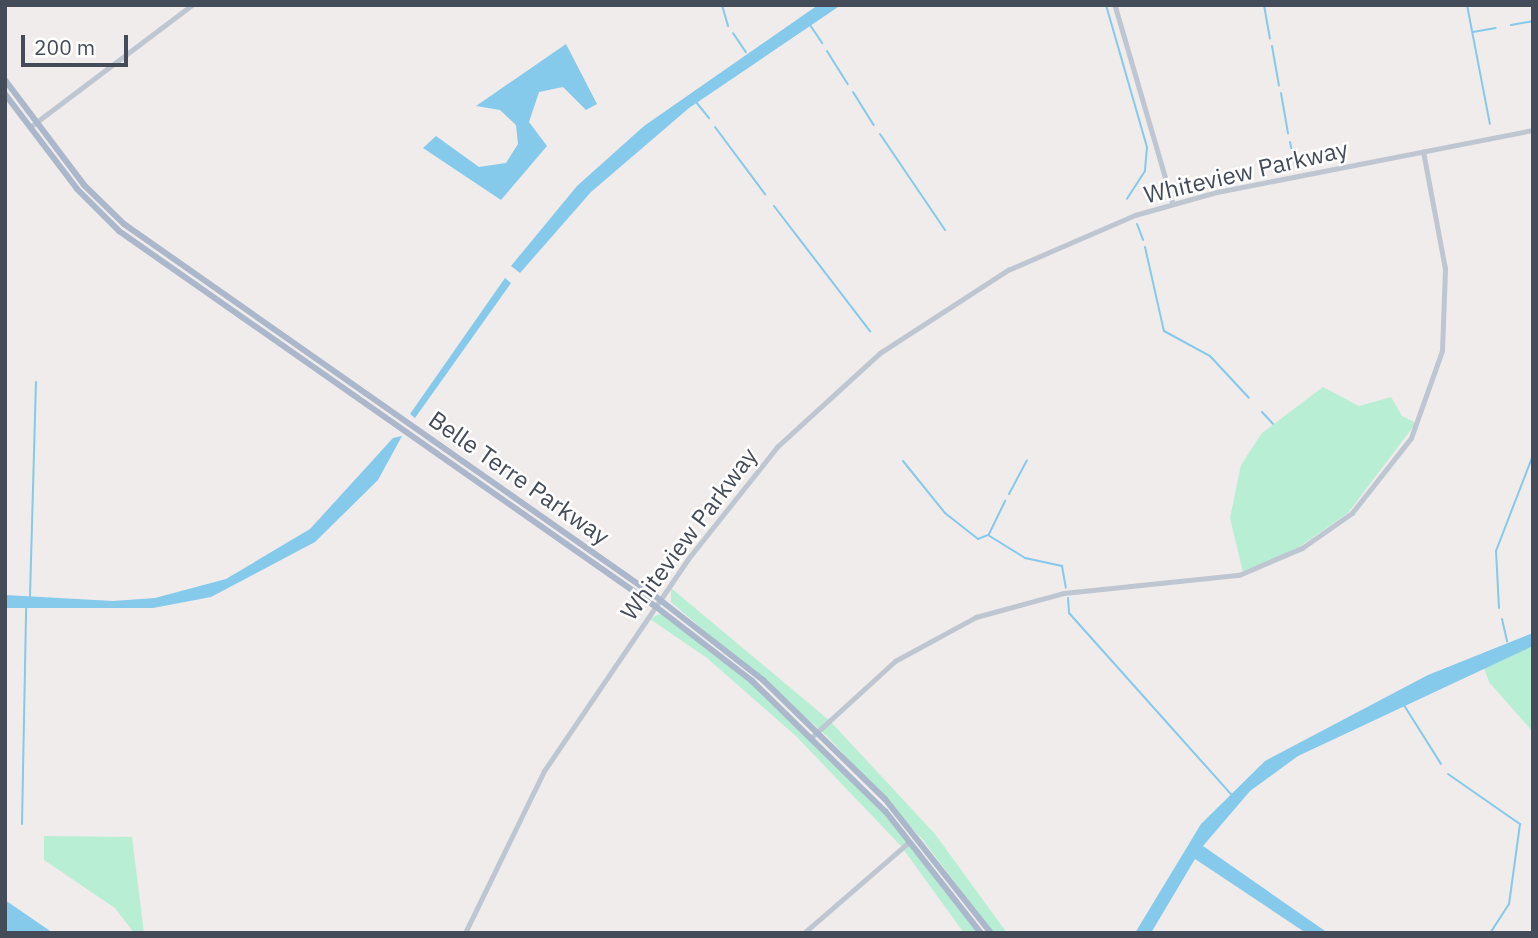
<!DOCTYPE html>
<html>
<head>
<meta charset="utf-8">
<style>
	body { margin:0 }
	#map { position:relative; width:1538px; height:938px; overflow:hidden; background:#efeceb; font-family:"IBM Plex Sans",sans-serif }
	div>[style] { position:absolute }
	.green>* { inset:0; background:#b8eed3 }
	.water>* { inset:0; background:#85c9eb }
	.stream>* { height:2px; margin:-1px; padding:0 1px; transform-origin:1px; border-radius:1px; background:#85c9eb }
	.minor>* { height:4.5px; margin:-2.25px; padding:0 2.25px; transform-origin:2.25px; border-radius:2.25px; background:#bec6d1 }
	.major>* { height:6px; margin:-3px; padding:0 3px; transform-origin:3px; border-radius:3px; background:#abb7cb }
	span { translate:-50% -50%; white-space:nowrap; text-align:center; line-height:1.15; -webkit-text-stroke:5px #fff; paint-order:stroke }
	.street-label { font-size:24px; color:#444c59 }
	.frame { position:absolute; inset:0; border:7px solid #444c59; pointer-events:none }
	.scale { position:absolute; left:21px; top:35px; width:107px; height:32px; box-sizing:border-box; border:4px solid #444c59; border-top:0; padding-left:9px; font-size:21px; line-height:24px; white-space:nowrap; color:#444c59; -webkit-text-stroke:5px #fff; paint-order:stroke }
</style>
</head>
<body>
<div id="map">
	<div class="green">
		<div style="clip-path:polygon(1323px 387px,1359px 406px,1391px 397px,1402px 416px,1416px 423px,1348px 513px,1296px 549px,1243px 572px,1230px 518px,1241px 465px,1262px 433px)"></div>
		<div style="clip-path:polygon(671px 588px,830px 721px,935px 834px,1007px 933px,993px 933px,923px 840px,827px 736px,671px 602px)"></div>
		<div style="clip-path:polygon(661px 613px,755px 686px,881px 810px,978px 933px,964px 933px,901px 846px,796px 736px,707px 658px,650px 619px)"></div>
		<div style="clip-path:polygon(1533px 646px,1533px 732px,1489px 682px,1483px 665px)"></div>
		<div style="clip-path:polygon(44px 836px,132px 837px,144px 933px,134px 933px,115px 908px,44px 860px)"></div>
	</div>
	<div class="water">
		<div style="clip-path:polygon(818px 5px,841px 5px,689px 108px,591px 192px,520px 273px,511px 266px,577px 186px,644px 126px)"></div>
		<div style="clip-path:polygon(566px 44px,597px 104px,586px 110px,563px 87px,539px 92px,529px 122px,547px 146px,501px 200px,423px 148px,436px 136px,479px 167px,506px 163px,518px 144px,516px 125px,500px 110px,476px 106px)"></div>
		<div style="clip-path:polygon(505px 278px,511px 283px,415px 418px,410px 414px)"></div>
		<div style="clip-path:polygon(402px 436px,378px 480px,315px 542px,211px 597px,153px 608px,5px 608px,5px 595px,113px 601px,155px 598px,226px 579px,310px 529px,393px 438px)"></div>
		<div style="clip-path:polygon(1533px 633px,1533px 646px,1298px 756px,1250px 791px,1203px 846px,1328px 933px,1306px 933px,1195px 859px,1151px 933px,1135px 933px,1201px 824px,1265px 761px,1428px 675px)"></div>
		<div style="clip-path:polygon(5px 900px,53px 933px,5px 933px)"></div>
	</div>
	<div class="stream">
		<div style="left:722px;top:5px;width:22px;rotate:74deg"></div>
		<div style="left:1106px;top:5px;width:148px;rotate:73.9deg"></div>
		<div style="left:1147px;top:147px;width:24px;rotate:95deg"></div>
		<div style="left:1145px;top:171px;width:33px;rotate:123deg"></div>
		<div style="left:1264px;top:5px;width:34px;rotate:80deg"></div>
		<div style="left:1467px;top:5px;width:121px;rotate:79.1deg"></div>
		<div style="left:810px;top:25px;width:22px;rotate:56deg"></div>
		<div style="left:1511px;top:25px;width:22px;rotate:-10deg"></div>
		<div style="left:1473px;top:32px;width:23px;rotate:-10deg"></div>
		<div style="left:733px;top:33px;width:23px;rotate:56deg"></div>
		<div style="left:1272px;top:46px;width:40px;rotate:80deg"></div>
		<div style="left:827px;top:51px;width:39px;rotate:58deg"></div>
		<div style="left:853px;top:92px;width:39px;rotate:58deg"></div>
		<div style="left:1281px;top:93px;width:41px;rotate:80.1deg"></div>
		<div style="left:696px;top:102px;width:21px;rotate:51deg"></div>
		<div style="left:715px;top:127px;width:84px;rotate:53.3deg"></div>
		<div style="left:880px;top:134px;width:116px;rotate:55.9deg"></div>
		<div style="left:1290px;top:142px;width:24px;rotate:78deg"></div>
		<div style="left:774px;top:206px;width:158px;rotate:52.5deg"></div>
		<div style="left:1137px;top:224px;width:17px;rotate:69deg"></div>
		<div style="left:1145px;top:247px;width:86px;rotate:77.3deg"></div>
		<div style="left:1164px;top:331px;width:52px;rotate:28.5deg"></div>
		<div style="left:1210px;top:356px;width:57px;rotate:47.1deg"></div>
		<div style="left:1262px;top:412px;width:16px;rotate:47deg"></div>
		<div style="left:903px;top:461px;width:67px;rotate:51.1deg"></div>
		<div style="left:945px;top:513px;width:42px;rotate:38.2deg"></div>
		<div style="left:978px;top:539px;width:11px;rotate:-22deg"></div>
		<div style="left:988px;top:535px;width:44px;rotate:31.9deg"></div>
		<div style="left:1025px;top:558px;width:38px;rotate:12deg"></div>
		<div style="left:1062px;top:566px;width:22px;rotate:80deg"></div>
		<div style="left:1009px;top:494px;width:38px;rotate:-62deg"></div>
		<div style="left:989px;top:534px;width:37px;rotate:-64deg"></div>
		<div style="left:30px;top:596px;width:214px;rotate:-88.4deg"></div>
		<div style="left:1068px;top:598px;width:15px;rotate:86deg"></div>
		<div style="left:1069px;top:613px;width:243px;rotate:48.2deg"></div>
		<div style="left:1499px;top:608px;width:57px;rotate:-93deg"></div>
		<div style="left:1496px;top:551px;width:103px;rotate:-68.9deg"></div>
		<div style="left:1502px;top:619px;width:23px;rotate:77deg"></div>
		<div style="left:1402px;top:702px;width:73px;rotate:57.8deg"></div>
		<div style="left:1448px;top:774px;width:88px;rotate:34.8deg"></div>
		<div style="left:1520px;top:824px;width:81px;rotate:97.8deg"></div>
		<div style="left:1509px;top:904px;width:35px;rotate:123deg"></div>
		<div style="left:22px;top:824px;width:216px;rotate:-88.9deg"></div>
	</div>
	<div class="minor">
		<div style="left:1115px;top:5px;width:206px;rotate:73.7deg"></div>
		<div style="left:30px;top:127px;width:203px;rotate:-37deg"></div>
		<div style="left:813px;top:736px;width:111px;rotate:-42.4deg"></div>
		<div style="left:895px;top:661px;width:92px;rotate:-28.5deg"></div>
		<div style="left:976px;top:617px;width:91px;rotate:-15.3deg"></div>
		<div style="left:1064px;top:593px;width:176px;rotate:-5.9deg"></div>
		<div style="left:1239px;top:575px;width:69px;rotate:-23.2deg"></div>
		<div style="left:1302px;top:548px;width:61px;rotate:-35deg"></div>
		<div style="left:1352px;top:513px;width:95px;rotate:-51.8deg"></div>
		<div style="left:1411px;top:438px;width:92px;rotate:-70.4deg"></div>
		<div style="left:1442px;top:351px;width:82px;rotate:-87.9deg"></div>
		<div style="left:1445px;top:269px;width:119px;rotate:-100.6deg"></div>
		<div style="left:465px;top:933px;width:180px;rotate:-64deg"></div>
		<div style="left:544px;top:771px;width:256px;rotate:-55.8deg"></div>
		<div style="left:688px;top:559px;width:143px;rotate:-51.5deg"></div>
		<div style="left:777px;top:447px;width:139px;rotate:-42.4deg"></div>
		<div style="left:880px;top:353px;width:153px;rotate:-33deg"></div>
		<div style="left:1008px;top:270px;width:138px;rotate:-23.4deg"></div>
		<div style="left:1135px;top:215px;width:85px;rotate:-15.7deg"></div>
		<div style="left:1217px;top:192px;width:322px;rotate:-11.1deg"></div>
		<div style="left:804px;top:933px;width:139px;rotate:-40.9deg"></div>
	</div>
	<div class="major">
		<div style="left:5px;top:80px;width:131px;rotate:53deg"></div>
		<div style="left:84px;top:185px;width:56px;rotate:44.3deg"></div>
		<div style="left:124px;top:224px;width:648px;rotate:35.01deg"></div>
		<div style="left:655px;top:596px;width:137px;rotate:37.9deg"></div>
		<div style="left:763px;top:680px;width:170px;rotate:44.3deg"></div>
		<div style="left:885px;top:799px;width:171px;rotate:51.7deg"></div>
		<div style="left:5px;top:94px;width:119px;rotate:52.8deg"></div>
		<div style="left:77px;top:189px;width:59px;rotate:45deg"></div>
		<div style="left:119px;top:231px;width:654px;rotate:34.98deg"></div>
		<div style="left:655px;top:606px;width:123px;rotate:37.7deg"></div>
		<div style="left:752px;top:681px;width:187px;rotate:44.4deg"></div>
		<div style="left:886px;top:812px;width:154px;rotate:51.9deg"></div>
	</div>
	<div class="street-label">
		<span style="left:1246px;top:172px;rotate:-13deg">Whiteview Parkway</span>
		<span style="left:519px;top:478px;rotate:35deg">Belle Terre Parkway</span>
		<span style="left:689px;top:534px;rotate:-53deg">Whiteview Parkway</span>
	</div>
	<div class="frame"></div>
	<div class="scale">200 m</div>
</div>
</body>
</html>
